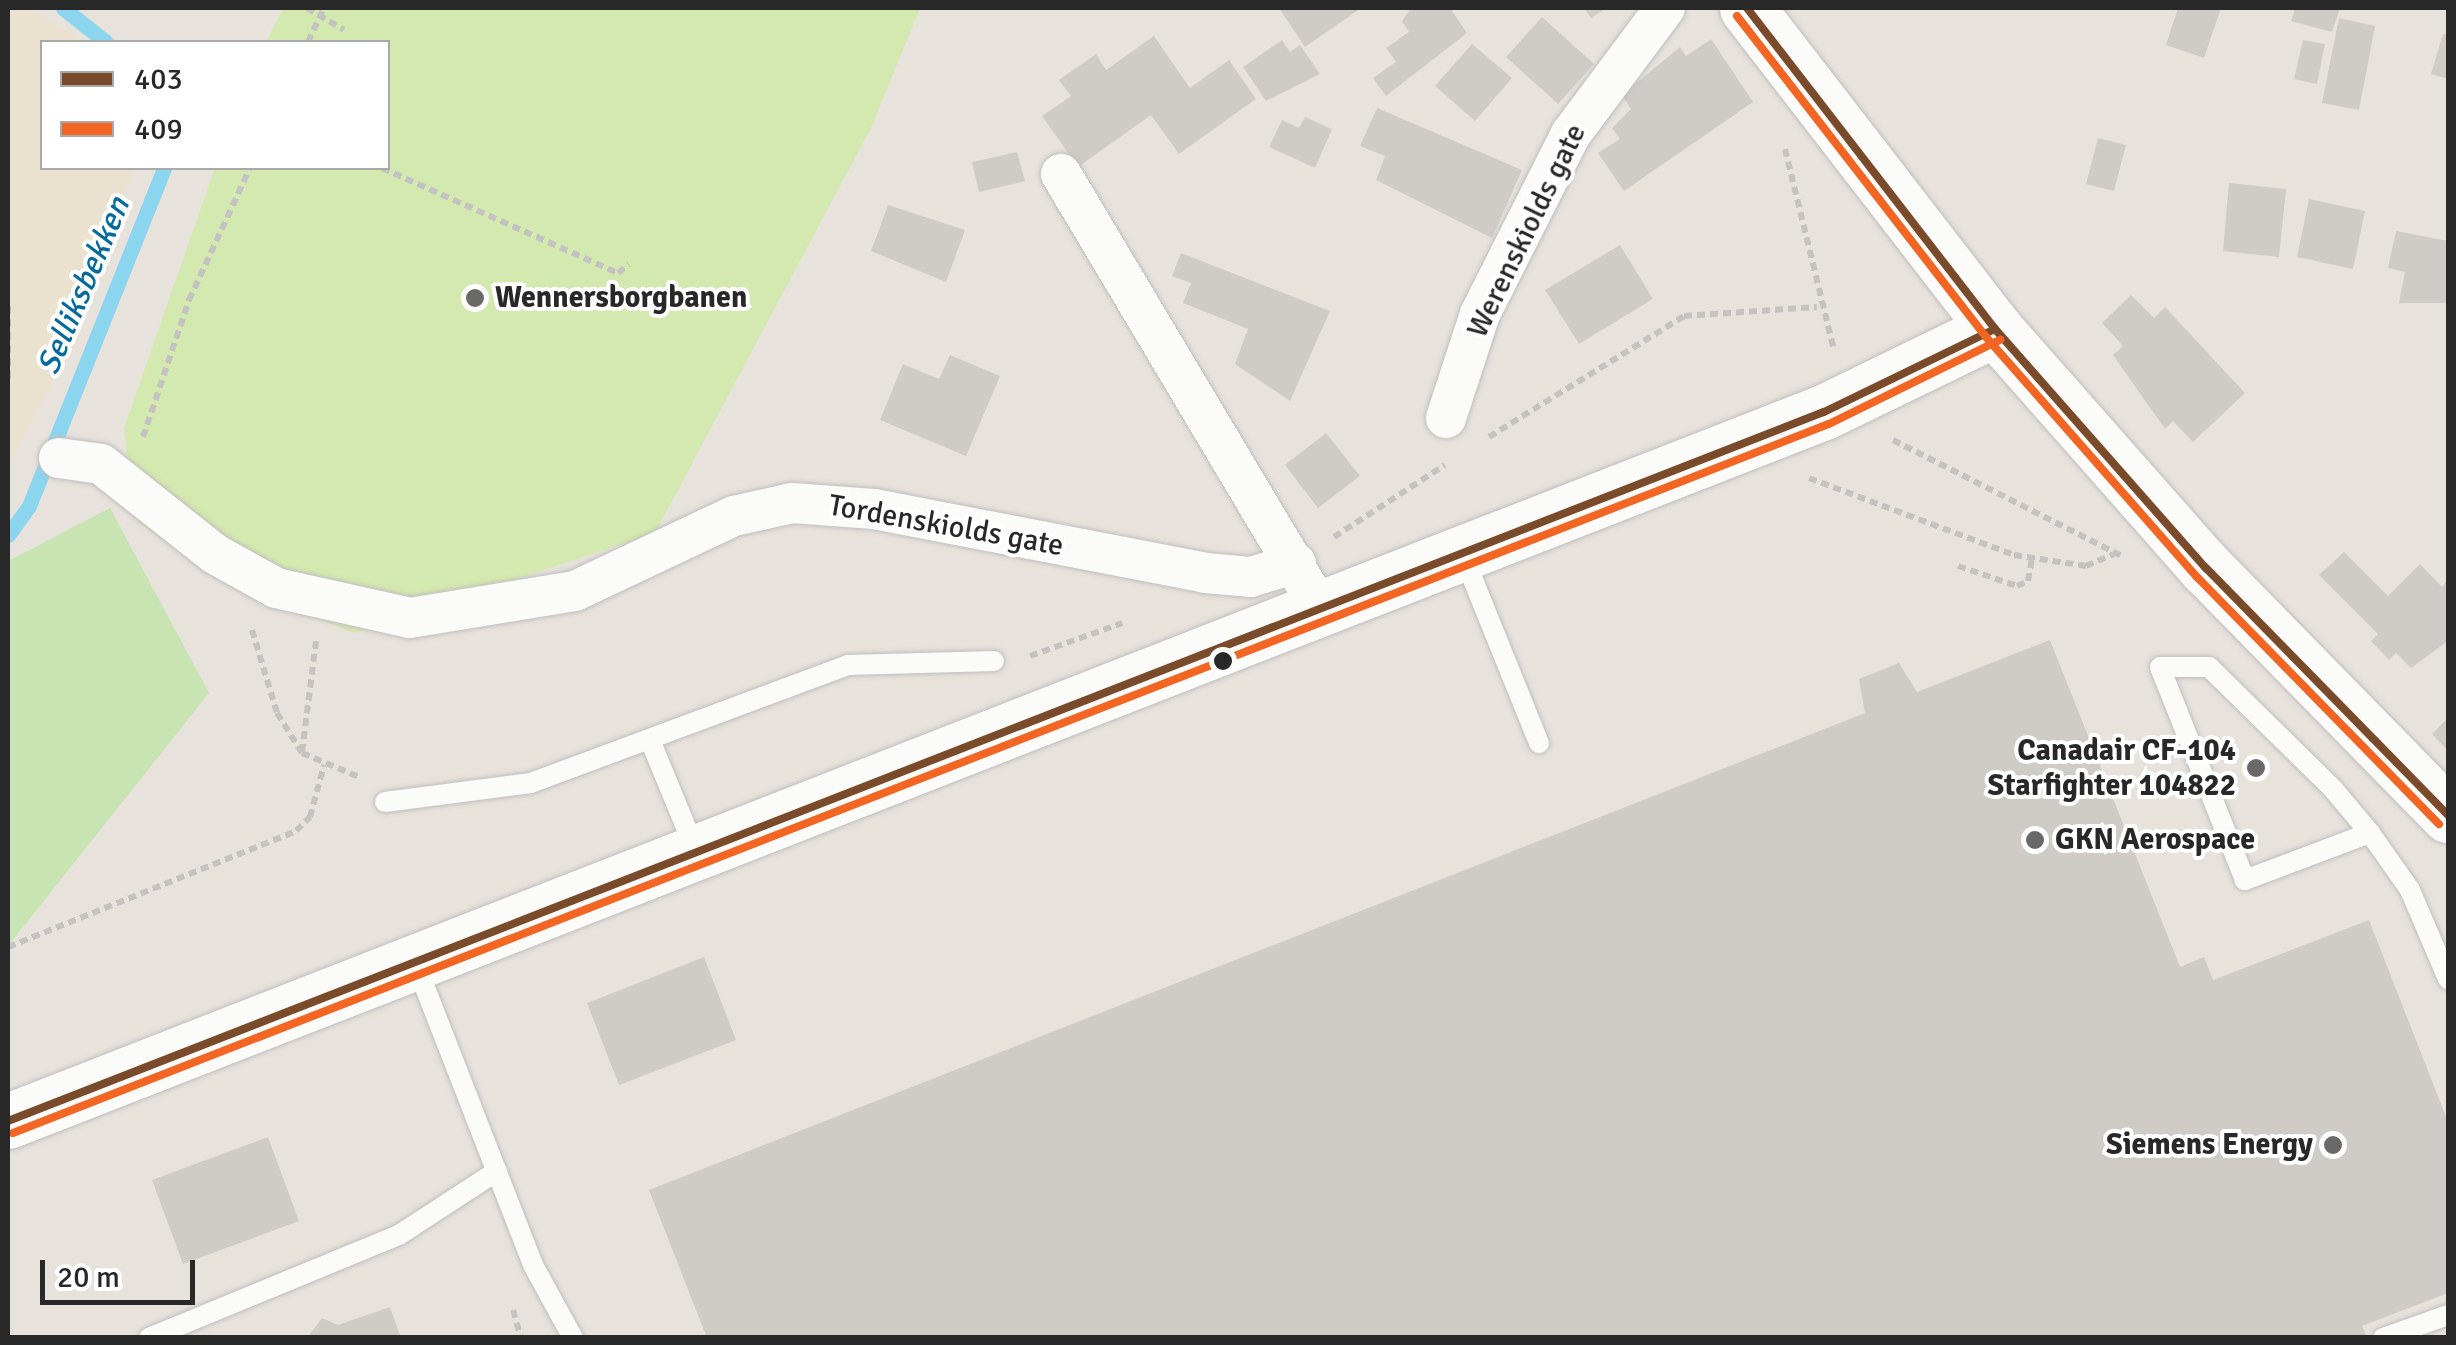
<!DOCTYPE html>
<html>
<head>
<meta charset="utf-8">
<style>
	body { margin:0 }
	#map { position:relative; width:2456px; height:1345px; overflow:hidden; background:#e7e2dc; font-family:Signika,sans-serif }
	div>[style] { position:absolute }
	.education>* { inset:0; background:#ebe1cf }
	.green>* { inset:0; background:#c8e4b2 }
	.pitch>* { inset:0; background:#d4e9af }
	.stream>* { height:15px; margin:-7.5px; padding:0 7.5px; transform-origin:7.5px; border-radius:7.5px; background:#8bd5ee }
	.building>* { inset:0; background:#cfccc8 }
	.path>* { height:6px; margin-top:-3px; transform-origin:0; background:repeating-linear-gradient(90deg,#c4c3c2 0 8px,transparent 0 13px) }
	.roads { filter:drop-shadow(0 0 2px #c0bebe) drop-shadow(0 0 2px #c0bebe) }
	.lane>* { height:20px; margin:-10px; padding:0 10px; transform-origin:10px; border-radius:10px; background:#fbfbfa }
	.street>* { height:40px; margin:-20px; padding:0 20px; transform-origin:20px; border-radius:20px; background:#fbfbfa }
	.secondary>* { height:55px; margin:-27.5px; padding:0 27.5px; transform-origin:27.5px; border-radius:27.5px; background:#fbfbfa }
	.bus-1>* { height:8px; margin:-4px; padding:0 4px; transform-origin:4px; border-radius:4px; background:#7a4b2a }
	.bus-2>* { height:8px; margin:-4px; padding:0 4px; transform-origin:4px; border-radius:4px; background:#f26522 }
	.dots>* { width:28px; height:28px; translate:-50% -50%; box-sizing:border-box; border:5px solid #fff; border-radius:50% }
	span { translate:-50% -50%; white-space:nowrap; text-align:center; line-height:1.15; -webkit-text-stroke:8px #fff; paint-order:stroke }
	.street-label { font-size:30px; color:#282828 }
	.poi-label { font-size:30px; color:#282828; font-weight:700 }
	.left { translate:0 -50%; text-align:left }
	.right { translate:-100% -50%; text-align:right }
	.water-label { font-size:32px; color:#056b9e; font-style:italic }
	.frame { position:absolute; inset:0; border:10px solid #282828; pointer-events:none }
	.legend { position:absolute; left:40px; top:40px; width:350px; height:130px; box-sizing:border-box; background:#fff; border:2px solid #a9a9a9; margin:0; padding:12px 18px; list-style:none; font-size:30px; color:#282828 }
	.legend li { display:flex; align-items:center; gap:20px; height:50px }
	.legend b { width:50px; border:2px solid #a9a9a9 }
	.scale { position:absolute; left:40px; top:1260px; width:155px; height:45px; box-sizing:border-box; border:5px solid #282828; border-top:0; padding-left:12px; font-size:30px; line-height:35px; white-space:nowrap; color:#282828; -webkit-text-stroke:8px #fff; paint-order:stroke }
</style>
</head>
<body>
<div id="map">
	<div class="education">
		<div style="clip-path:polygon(8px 8px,28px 8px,86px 42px,42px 42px,42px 168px,134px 168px,51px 385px,8px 468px)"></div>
	</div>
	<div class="green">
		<div style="clip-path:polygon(110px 508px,209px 693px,8px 946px,8px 561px)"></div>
	</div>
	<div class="pitch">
		<div style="clip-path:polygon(283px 8px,920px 8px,872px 126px,655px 533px,355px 633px,229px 586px,134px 519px,124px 428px,215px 168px,388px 168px,388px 42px,266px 42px)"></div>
	</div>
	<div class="stream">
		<div style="left:63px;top:8px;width:55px;rotate:38.3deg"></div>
		<div style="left:8px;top:535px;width:36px;rotate:-54deg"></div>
		<div style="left:29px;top:506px;width:364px;rotate:-68.2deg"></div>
	</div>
	<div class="building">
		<div style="clip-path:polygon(1279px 8px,1361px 8px,1305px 47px)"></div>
		<div style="clip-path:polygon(1411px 8px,1450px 8px,1467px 33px,1386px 96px,1373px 78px,1396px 62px,1386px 48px,1409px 32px,1402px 21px)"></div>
		<div style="clip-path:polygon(1584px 8px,1606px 8px,1591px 18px)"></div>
		<div style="clip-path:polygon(2178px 8px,2221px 8px,2204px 58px,2166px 45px)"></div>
		<div style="clip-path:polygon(2295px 8px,2340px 8px,2332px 32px,2291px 21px)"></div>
		<div style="clip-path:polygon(1542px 17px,1594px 64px,1558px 104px,1506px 57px)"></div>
		<div style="clip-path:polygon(2339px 18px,2375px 26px,2359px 110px,2322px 103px)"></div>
		<div style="clip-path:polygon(2443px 34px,2448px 35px,2448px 79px,2431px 74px)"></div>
		<div style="clip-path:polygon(1154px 36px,1190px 88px,1229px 60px,1256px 99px,1179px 154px,1151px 115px,1078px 167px,1042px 116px,1071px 96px,1059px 80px,1096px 54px,1106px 70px)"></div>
		<div style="clip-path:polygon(1711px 39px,1753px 102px,1624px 191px,1598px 153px,1620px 139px,1612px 128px,1631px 109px,1622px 95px,1680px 47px,1686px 56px)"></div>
		<div style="clip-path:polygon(1282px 40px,1290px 52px,1300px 45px,1320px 74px,1266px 101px,1243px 67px)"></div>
		<div style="clip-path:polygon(2303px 40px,2325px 44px,2317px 84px,2294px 79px)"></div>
		<div style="clip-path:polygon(1472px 44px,1512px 78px,1475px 121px,1435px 86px)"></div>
		<div style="clip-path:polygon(1377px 108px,1522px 170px,1492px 238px,1376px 180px,1385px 156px,1360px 146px)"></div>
		<div style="clip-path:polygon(1305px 117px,1332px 129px,1315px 168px,1269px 147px,1282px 120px,1299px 128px)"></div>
		<div style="clip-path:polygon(2098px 138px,2126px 145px,2114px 191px,2086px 184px)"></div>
		<div style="clip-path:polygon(1017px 152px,1025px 181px,979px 192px,972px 162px)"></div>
		<div style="clip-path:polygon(2229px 183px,2286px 189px,2279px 257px,2223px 251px)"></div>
		<div style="clip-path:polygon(2309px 199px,2365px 211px,2353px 269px,2297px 257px)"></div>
		<div style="clip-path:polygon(888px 205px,965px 230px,946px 282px,871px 251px)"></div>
		<div style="clip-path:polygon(2396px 231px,2448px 241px,2448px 303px,2399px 303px,2405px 272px,2388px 268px)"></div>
		<div style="clip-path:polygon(1620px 245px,1653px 299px,1579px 344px,1545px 290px)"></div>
		<div style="clip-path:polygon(1181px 253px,1330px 311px,1290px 401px,1235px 364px,1248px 329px,1183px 303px,1191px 283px,1172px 276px)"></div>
		<div style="clip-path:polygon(2131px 295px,2154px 318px,2165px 307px,2245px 393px,2193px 442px,2173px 421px,2165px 429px,2113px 355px,2123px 346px,2102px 323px)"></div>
		<div style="clip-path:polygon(950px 355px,1000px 376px,966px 456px,880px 420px,903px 364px,939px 379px)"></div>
		<div style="clip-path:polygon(1326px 433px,1360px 476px,1318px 508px,1285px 465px)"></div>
		<div style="clip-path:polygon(2344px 552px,2388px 596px,2420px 564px,2442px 587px,2448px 580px,2448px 641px,2411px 668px,2396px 653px,2389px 660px,2371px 641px,2378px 634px,2319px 575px)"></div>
		<div style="clip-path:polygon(2050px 640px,2180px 967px,2204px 957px,2213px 980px,2369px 920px,2448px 1122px,2448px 1293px,2362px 1326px,2367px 1338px,707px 1338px,649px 1190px,1865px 713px,1859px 679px,1899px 663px,1917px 692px)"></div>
		<div style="clip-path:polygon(2448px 718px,2448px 751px,2432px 734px)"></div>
		<div style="clip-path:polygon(704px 957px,736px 1040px,619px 1085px,587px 1003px)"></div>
		<div style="clip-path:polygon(268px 1137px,299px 1221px,183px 1264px,152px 1180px)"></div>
		<div style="clip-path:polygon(390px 1307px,401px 1338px,307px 1338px,322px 1318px,338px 1325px)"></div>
	</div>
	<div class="path">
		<div style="left:307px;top:8px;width:43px;rotate:30.7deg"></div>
		<div style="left:308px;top:42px;width:38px;rotate:-65deg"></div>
		<div style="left:1785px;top:149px;width:207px;rotate:76.3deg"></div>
		<div style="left:382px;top:168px;width:258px;rotate:24deg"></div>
		<div style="left:618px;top:273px;width:14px;rotate:-39deg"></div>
		<div style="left:8px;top:306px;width:75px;rotate:90deg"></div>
		<div style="left:143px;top:437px;width:145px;rotate:-71.4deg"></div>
		<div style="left:189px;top:300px;width:145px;rotate:-65.2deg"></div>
		<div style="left:1489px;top:437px;width:229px;rotate:-31.8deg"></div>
		<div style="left:1684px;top:316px;width:133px;rotate:-3.9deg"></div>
		<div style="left:1893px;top:440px;width:257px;rotate:26.9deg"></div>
		<div style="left:1809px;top:478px;width:219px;rotate:20.6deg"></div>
		<div style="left:2014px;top:555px;width:73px;rotate:8.7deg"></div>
		<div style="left:2086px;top:566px;width:30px;rotate:-23deg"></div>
		<div style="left:1334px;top:537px;width:132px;rotate:-33deg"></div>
		<div style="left:1958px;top:566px;width:62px;rotate:18.7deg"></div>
		<div style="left:2017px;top:586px;width:12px;rotate:-24deg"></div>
		<div style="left:2028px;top:581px;width:22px;rotate:-80deg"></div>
		<div style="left:252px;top:630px;width:87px;rotate:73.2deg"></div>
		<div style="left:277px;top:713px;width:47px;rotate:58deg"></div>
		<div style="left:302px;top:753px;width:62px;rotate:22.8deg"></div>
		<div style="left:1030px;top:656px;width:98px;rotate:-19.7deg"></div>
		<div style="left:302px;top:752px;width:112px;rotate:-82.8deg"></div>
		<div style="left:8px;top:947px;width:310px;rotate:-21.9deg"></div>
		<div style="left:296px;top:831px;width:20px;rotate:-45deg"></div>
		<div style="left:310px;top:817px;width:54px;rotate:-74.9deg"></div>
		<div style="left:513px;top:1310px;width:29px;rotate:74deg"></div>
	</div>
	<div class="roads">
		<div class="lane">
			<div style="left:1463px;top:555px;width:203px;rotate:68deg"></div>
			<div style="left:650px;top:740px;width:118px;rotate:67.6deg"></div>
			<div style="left:385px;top:802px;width:147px;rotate:-7.4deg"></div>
			<div style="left:531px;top:783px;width:338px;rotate:-20.4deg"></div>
			<div style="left:848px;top:665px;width:146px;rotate:-1.6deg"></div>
			<div style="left:2370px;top:833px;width:134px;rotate:159.4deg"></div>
			<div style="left:2245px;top:880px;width:229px;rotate:-111.8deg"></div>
			<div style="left:2160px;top:667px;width:49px"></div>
			<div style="left:2209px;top:667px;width:175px;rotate:44.5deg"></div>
			<div style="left:2334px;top:790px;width:56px;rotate:50.1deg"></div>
			<div style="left:2370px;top:833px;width:70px;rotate:54.9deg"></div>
			<div style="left:2410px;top:890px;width:97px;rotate:66.9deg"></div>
			<div style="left:415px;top:962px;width:325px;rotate:68.7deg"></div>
			<div style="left:533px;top:1265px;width:83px;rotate:61.3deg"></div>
			<div style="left:149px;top:1338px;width:270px;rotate:-22.4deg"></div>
			<div style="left:399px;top:1235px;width:117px;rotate:-33.1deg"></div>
			<div style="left:2383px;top:1338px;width:69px;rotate:-19.5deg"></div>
		</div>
		<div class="street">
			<div style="left:1061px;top:174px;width:482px;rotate:59.2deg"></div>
			<div style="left:1446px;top:418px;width:109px;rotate:-71.9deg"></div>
			<div style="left:1480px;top:314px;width:202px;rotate:-63.2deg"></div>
			<div style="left:1571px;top:134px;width:157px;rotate:-53.3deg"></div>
			<div style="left:59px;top:458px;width:42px;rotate:8.1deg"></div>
			<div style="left:101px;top:464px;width:145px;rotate:38.3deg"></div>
			<div style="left:215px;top:554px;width:70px;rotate:29.1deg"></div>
			<div style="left:276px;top:588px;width:137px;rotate:12.6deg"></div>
			<div style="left:410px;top:618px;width:167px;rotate:-9.3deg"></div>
			<div style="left:575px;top:591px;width:176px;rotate:-25.3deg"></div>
			<div style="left:734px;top:516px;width:59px;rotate:-12.6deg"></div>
			<div style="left:792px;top:503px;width:82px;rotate:4.2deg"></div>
			<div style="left:874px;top:509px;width:337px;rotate:10.9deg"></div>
			<div style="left:1205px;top:573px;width:46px;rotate:5deg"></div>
			<div style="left:1251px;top:577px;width:47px;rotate:-17.3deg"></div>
		</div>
		<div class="secondary">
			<div style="left:1747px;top:8px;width:406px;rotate:52.3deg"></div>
			<div style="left:1995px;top:329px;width:319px;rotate:48.6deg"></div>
			<div style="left:2206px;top:568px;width:346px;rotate:45.6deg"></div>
			<div style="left:8px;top:1121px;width:1949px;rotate:-21.33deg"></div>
			<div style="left:1824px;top:412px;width:190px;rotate:-25.9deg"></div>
		</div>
	</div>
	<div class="bus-1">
		<div style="left:1747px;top:8px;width:406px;rotate:52.3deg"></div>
		<div style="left:1995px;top:329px;width:319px;rotate:48.6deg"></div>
		<div style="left:2206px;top:568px;width:346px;rotate:45.6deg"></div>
		<div style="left:8px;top:1121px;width:1949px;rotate:-21.33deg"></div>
		<div style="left:1824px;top:412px;width:190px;rotate:-25.9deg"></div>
	</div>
	<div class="bus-2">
		<div style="left:1737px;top:16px;width:406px;rotate:52.2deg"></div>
		<div style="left:1986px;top:337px;width:320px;rotate:48.7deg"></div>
		<div style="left:2197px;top:577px;width:346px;rotate:45.6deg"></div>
		<div style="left:13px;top:1133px;width:1949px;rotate:-21.33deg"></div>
		<div style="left:1829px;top:424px;width:191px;rotate:-26.2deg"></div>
	</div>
	<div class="dots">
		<div style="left:475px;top:298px;background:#6b6967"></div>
		<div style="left:1223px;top:661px;background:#282828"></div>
		<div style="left:2256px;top:768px;background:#6b6967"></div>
		<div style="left:2035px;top:840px;background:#6b6967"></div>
		<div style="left:2333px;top:1145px;background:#6b6967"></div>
	</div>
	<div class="street-label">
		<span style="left:1527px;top:231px;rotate:-64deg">Werenskiolds gate</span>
		<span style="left:946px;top:526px;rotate:10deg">Tordenskiolds gate</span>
	</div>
	<div class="poi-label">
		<span class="left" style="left:495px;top:298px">Wennersborgbanen</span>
		<span class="right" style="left:2236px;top:768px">Canadair CF-104<br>Starfighter 104822</span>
		<span class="left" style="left:2055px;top:840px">GKN Aerospace</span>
		<span class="right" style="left:2313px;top:1145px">Siemens Energy</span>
	</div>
	<div class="water-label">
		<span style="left:84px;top:286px;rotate:-67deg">Selliksbekken</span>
	</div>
	<div class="frame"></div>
	<ul class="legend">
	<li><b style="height:12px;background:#7a4b2a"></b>403</li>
	<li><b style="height:12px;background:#f26522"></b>409</li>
	</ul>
	<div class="scale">20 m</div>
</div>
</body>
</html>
